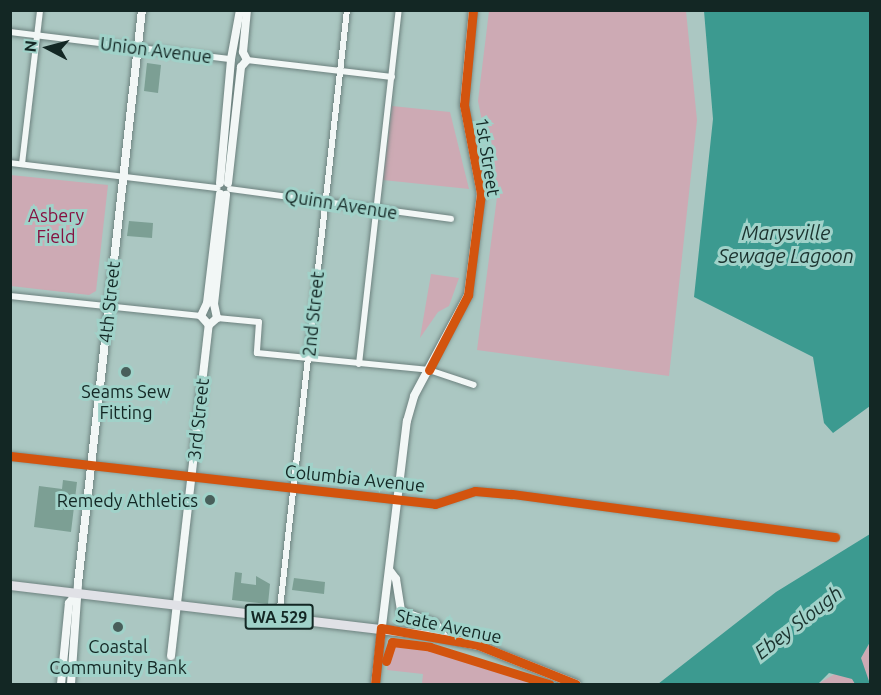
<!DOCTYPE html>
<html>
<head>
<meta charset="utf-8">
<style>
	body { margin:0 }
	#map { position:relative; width:881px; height:695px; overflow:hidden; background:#abc7c2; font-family:Ubuntu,sans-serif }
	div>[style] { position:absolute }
	.green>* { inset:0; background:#cdaab4 }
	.water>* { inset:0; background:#3c9a90 }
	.building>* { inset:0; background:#7c9f94 }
	.roads { filter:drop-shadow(0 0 2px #6d827f) drop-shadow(0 0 2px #6d827f) }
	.street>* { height:6px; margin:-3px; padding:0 3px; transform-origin:3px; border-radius:3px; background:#f2f7f6 }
	.secondary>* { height:8px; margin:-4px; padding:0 4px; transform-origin:4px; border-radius:4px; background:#f2f7f6 }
	.primary>* { height:9px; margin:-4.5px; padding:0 4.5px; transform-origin:4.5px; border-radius:4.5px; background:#e0e1e6 }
	.cycleway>* { height:9px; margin:-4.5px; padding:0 4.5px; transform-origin:4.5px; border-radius:4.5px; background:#d3540e }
	.dots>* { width:16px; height:16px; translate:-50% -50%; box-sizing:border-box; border:3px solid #a0d2c9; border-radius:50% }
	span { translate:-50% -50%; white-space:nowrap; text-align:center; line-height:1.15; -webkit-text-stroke:6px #a0d2c9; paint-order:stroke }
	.shield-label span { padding:2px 4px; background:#a0d2c9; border:2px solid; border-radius:4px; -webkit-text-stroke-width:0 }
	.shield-label { font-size:16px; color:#132724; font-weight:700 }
	.street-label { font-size:18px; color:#132724 }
	.park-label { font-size:18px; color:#861141 }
	.poi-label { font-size:18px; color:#132724 }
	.right { translate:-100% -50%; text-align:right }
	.water-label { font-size:20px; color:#1b332f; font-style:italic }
	.frame { position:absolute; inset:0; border:12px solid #132724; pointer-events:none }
	.north { position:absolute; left:18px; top:18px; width:60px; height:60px; -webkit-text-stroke:4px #a0d2c9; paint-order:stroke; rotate:276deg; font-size:16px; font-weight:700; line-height:24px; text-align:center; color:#132724 }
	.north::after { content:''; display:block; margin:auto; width:21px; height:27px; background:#132724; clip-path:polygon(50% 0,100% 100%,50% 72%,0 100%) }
</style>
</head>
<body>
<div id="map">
	<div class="green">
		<div style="clip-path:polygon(489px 11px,686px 11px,697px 120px,669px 376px,477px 350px,497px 197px,478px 101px)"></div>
		<div style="clip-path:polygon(392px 106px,450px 112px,469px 189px,383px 180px)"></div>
		<div style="clip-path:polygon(11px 175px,108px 185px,96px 291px,89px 295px,11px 286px)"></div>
		<div style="clip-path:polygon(431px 274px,459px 278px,449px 306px,438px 312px,420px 338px)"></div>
		<div style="clip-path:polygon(870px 642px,870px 684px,818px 684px,861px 658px)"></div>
		<div style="clip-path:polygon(395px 644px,462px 653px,512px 672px,529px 684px,422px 684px,423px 674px,387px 670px,389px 652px)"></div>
	</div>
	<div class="water">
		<div style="clip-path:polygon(704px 11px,870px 11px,870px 406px,833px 433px,824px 423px,813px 357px,694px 297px,713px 119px)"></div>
		<div style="clip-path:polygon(870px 534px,870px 642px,861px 658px,870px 684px,855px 684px,852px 679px,829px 673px,818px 684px,658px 684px,776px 592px)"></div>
	</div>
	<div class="building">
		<div style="clip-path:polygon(147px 63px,161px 65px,158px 93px,144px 91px)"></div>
		<div style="clip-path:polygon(129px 221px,153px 223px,152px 238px,127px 236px)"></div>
		<div style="clip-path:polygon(63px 480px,77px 482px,71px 532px,34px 527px,39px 486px,62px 489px)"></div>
		<div style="clip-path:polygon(235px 572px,242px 573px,241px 583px,256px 585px,256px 576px,270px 584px,268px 604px,232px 600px)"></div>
		<div style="clip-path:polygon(294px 578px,325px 582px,324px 594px,292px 590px)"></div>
	</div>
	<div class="roads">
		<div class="street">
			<div style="left:10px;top:32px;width:223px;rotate:7deg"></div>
			<div style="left:247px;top:60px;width:146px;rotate:6.7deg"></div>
			<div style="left:10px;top:163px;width:209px;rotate:6.9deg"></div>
			<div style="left:22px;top:164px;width:155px;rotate:-83.3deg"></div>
			<div style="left:230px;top:189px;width:223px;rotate:7.7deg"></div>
			<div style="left:10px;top:296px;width:192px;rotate:6deg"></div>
			<div style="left:217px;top:318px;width:42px;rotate:5.4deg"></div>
			<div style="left:259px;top:322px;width:31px;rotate:94deg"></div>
			<div style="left:257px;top:353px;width:173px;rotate:5.6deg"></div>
			<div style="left:429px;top:370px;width:47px;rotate:18.4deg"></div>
			<div style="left:359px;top:364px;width:356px;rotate:-83.6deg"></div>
			<div style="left:10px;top:456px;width:428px;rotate:6.4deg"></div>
			<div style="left:435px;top:504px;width:42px;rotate:-18deg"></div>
			<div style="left:475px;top:491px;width:37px;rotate:5deg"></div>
			<div style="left:512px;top:494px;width:326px;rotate:7.6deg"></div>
			<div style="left:279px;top:617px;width:611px;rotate:-83.61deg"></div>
		</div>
		<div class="secondary">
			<div style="left:243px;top:52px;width:42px;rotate:-84.6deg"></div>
			<div style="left:241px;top:67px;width:9px;rotate:-49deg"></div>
			<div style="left:247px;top:60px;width:9px;rotate:-117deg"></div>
			<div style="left:220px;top:183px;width:124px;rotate:-84.9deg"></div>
			<div style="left:231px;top:59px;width:50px;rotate:-79.6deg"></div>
			<div style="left:228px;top:183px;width:117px;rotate:-83.6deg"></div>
			<div style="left:209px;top:325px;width:11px;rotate:-41deg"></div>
			<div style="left:217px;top:318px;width:14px;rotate:-102deg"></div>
			<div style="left:214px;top:304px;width:110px;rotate:-83.7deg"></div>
			<div style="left:209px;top:325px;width:12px;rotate:-132deg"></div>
			<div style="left:201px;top:316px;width:14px;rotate:-65deg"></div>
			<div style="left:207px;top:303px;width:110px;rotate:-83.2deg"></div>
			<div style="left:390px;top:571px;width:10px;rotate:53deg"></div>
			<div style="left:396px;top:579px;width:32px;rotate:81deg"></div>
			<div style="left:401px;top:611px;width:37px;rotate:20deg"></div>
			<div style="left:436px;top:624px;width:17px;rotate:57deg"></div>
			<div style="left:171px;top:656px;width:333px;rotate:-83.5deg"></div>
			<div style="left:61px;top:684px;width:81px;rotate:-84.4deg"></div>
			<div style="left:69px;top:603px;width:13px;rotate:-51deg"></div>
			<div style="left:71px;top:684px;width:101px;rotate:-86deg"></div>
			<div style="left:78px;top:583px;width:577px;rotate:-83.63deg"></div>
			<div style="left:375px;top:684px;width:265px;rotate:-83.1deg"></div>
			<div style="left:407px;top:421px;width:26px;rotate:-74deg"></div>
			<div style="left:414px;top:396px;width:115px;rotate:-61.9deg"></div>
			<div style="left:468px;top:295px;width:102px;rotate:-82.7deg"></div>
			<div style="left:481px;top:194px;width:91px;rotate:-100.8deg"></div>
			<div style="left:464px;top:105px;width:95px;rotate:-84.6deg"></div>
		</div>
		<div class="primary">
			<div style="left:10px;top:585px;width:423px;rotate:6.8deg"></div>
			<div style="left:430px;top:635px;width:49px;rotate:11.8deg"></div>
			<div style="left:478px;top:645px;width:105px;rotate:21.7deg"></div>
		</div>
	</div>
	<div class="cycleway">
		<div style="left:429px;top:370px;width:85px;rotate:-62.5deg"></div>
		<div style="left:468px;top:295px;width:102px;rotate:-82.7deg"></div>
		<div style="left:481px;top:194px;width:91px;rotate:-100.8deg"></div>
		<div style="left:464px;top:105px;width:95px;rotate:-84.6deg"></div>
		<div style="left:10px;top:456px;width:428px;rotate:6.4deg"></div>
		<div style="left:435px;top:504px;width:42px;rotate:-18deg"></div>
		<div style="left:475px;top:491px;width:37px;rotate:5deg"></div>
		<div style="left:512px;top:494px;width:326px;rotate:7.6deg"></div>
		<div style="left:386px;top:661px;width:20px;rotate:-72deg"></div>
		<div style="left:392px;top:642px;width:38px;rotate:7deg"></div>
		<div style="left:430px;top:647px;width:125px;rotate:17.3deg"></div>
		<div style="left:375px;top:684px;width:56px;rotate:-83.9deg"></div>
		<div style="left:381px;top:628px;width:98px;rotate:9.9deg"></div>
		<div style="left:478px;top:645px;width:105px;rotate:21.7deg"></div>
	</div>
	<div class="dots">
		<div style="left:126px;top:372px;background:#485f5b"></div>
		<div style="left:210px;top:500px;background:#485f5b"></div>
		<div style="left:118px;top:627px;background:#485f5b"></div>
	</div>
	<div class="shield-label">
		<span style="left:279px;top:617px">WA 529</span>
	</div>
	<div class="street-label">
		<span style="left:156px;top:50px;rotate:7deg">Union Avenue</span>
		<span style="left:488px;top:157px;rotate:81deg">1st Street</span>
		<span style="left:341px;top:204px;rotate:9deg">Quinn Avenue</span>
		<span style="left:109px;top:302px;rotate:-84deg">4th Street</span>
		<span style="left:313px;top:314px;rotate:-84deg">2nd Street</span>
		<span style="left:198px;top:419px;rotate:-84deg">3rd Street</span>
		<span style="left:355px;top:478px;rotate:6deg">Columbia Avenue</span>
		<span style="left:449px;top:626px;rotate:12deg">State Avenue</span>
	</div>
	<div class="park-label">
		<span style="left:56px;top:226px">Asbery<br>Field</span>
	</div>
	<div class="poi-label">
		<span style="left:126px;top:402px">Seams Sew<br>Fitting</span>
		<span class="right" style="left:198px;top:500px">Remedy Athletics</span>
		<span style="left:118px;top:657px">Coastal<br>Community Bank</span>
	</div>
	<div class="water-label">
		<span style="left:786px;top:244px">Marysville<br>Sewage Lagoon</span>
		<span style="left:798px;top:622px;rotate:-38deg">Ebey Slough</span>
	</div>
	<div class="frame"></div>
	<div class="north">N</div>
</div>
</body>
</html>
